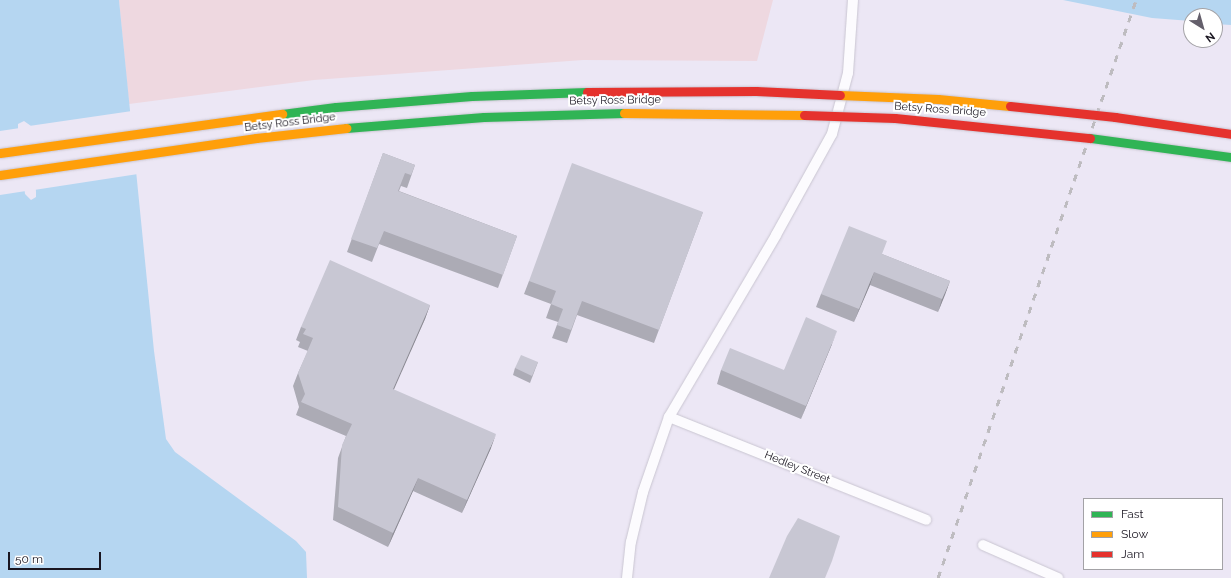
<!DOCTYPE html>
<html>
<head>
<meta charset="utf-8">
<style>
	body { margin:0 }
	#map { position:relative; width:1231px; height:578px; overflow:hidden; background:#ece7f5; font-family:Raleway,sans-serif }
	div>[style] { position:absolute }
	.green>* { inset:0; background:#eed8e0 }
	.water>* { inset:0; background:#b5d6f1 }
	.pier>* { inset:0; background:#ece7f5 }
	.roads { filter:drop-shadow(0 0 1px #c9c5d1) drop-shadow(0 0 1px #c9c5d1) }
	.street>* { height:10px; margin:-5px; padding:0 5px; transform-origin:5px; border-radius:5px; background:#fcfbfe }
	.rail>* { height:3px; margin-top:-1.5px; transform-origin:0; background:repeating-linear-gradient(90deg,#bebcc0 0 7px,transparent 0 14px) }
	.bridges { filter:drop-shadow(0 0 1px #c9c5d1) drop-shadow(0 0 1px #c9c5d1) }
	.fast-bridge>* { height:9px; margin:-4.5px; padding:0 4.5px; transform-origin:4.5px; border-radius:4.5px; background:#30b455 }
	.slow-bridge>* { height:9px; margin:-4.5px; padding:0 4.5px; transform-origin:4.5px; border-radius:4.5px; background:#ff9f0a }
	.jam-bridge>* { height:9px; margin:-4.5px; padding:0 4.5px; transform-origin:4.5px; border-radius:4.5px; background:#e5322d }
	.wall>* { inset:0; background:#acabb5 }
	.shaded-wall>* { inset:0; background:#8c8b94 }
	.building>* { inset:0; background:#c8c7d3 }
	span { translate:-50% -50%; white-space:nowrap; text-align:center; line-height:1.15; -webkit-text-stroke:4px #fff; paint-order:stroke }
	.street-label { font-size:11px; color:#1a1621 }
	.legend { position:absolute; left:1083px; top:498px; width:140px; height:72px; box-sizing:border-box; background:#fff; border:1px solid #a3a2a6; margin:0; padding:5px 7px; list-style:none; font-size:12px; color:#1a1621 }
	.legend li { display:flex; align-items:center; gap:8px; height:20px }
	.legend b { width:20px; border:1px solid #a3a2a6 }
	.north { position:absolute; left:1183px; top:8px; width:40px; height:40px; box-sizing:border-box; background:#fff; border:1px solid #a3a2a6; border-radius:50%; rotate:143deg; font-size:11px; font-weight:700; line-height:16px; text-align:center; color:#1a1621 }
	.north::after { content:''; display:block; margin:auto; width:14px; height:18px; background:#645f6b; clip-path:polygon(50% 0,100% 100%,50% 72%,0 100%) }
	.scale { position:absolute; left:8px; top:552px; width:93px; height:18px; box-sizing:border-box; border:2px solid #1a1621; border-top:0; padding-left:5px; font-size:12px; line-height:14px; white-space:nowrap; color:#1a1621; -webkit-text-stroke:3px #fff; paint-order:stroke }
</style>
</head>
<body>
<div id="map">
	<div class="green">
		<div style="clip-path:polygon(119px 0,773px 0,757px 61px,583px 60px,314px 80px,129px 104px)"></div>
	</div>
	<div class="water">
		<div style="clip-path:polygon(evenodd,0 0,119px 0,154px 351px,166px 439px,175px 452px,296px 541px,306px 552px,307px 578px,0 578px,0 0,24px 121px,31px 126px,36px 192px,36px 197px,31px 200px,25px 194px,18px 128px,18px 124px,24px 121px)"></div>
		<div style="clip-path:polygon(1063px 0,1231px 0,1231px 25px,1215px 24px,1215px 16px,1191px 16px,1191px 21px,1152px 18px)"></div>
	</div>
	<div class="pier">
		<div style="clip-path:polygon(132px 111px,138px 174px,34px 190px,29px 126px)"></div>
		<div style="clip-path:polygon(20px 128px,26px 191px,0 195px,0 131px)"></div>
	</div>
	<div class="roads">
		<div class="street">
			<div style="left:669px;top:417px;width:277px;rotate:21.8deg"></div>
			<div style="left:983px;top:545px;width:82px;rotate:23.7deg"></div>
			<div style="left:627px;top:578px;width:36px;rotate:-84deg"></div>
			<div style="left:631px;top:542px;width:51px;rotate:-76.5deg"></div>
			<div style="left:643px;top:492px;width:79px;rotate:-70.9deg"></div>
			<div style="left:669px;top:417px;width:211px;rotate:-59.5deg"></div>
			<div style="left:776px;top:235px;width:115px;rotate:-61deg"></div>
			<div style="left:832px;top:134px;width:63px;rotate:-75.3deg"></div>
			<div style="left:848px;top:73px;width:73px;rotate:-86.1deg"></div>
		</div>
	</div>
	<div class="rail">
		<div style="left:938px;top:578px;width:611px;rotate:-71.09deg"></div>
	</div>
	<div class="bridges">
		<div class="fast-bridge">
			<div style="left:282px;top:114px;width:54px;rotate:-7.4deg"></div>
			<div style="left:336px;top:107px;width:136px;rotate:-4.6deg"></div>
			<div style="left:472px;top:96px;width:115px;rotate:-2deg"></div>
			<div style="left:346px;top:128px;width:138px;rotate:-4.6deg"></div>
			<div style="left:484px;top:117px;width:140px;rotate:-1.6deg"></div>
			<div style="left:1090px;top:138px;width:142px;rotate:7.7deg"></div>
		</div>
		<div class="slow-bridge">
			<div style="left:840px;top:95px;width:98px;rotate:2.3deg"></div>
			<div style="left:938px;top:99px;width:72px;rotate:5.6deg"></div>
			<div style="left:624px;top:113px;width:180px;rotate:0.6deg"></div>
			<div style="left:0;top:153px;width:285px;rotate:-7.9deg"></div>
			<div style="left:0;top:175px;width:259px;rotate:-8.2deg"></div>
			<div style="left:256px;top:138px;width:91px;rotate:-6.3deg"></div>
		</div>
		<div class="jam-bridge">
			<div style="left:587px;top:92px;width:169px;rotate:-0.3deg"></div>
			<div style="left:756px;top:91px;width:84px;rotate:2.7deg"></div>
			<div style="left:1010px;top:106px;width:106px;rotate:6deg"></div>
			<div style="left:1115px;top:117px;width:117px;rotate:8.3deg"></div>
			<div style="left:804px;top:115px;width:91px;rotate:1.9deg"></div>
			<div style="left:895px;top:118px;width:196px;rotate:5.9deg"></div>
		</div>
	</div>
	<div class="wall">
		<div style="clip-path:polygon(383px 153px,415px 165px,407px 188px,401px 186px,399px 191px,517px 236px,498px 288px,379px 244px,372px 262px,347px 252px)"></div>
		<div style="clip-path:polygon(703px 212px,654px 343px,577px 315px,567px 343px,552px 338px,558px 322px,546px 318px,551px 304px,524px 294px,529px 281px)"></div>
		<div style="clip-path:polygon(882px 254px,950px 281px,938px 312px,870px 285px,854px 322px,816px 307px,821px 294px)"></div>
		<div style="clip-path:polygon(430px 305px,425px 319px,393px 390px,491px 448px,462px 513px,413px 491px,388px 547px,333px 520px,338px 458px,346px 436px,296px 415px,299px 407px,293px 386px,298px 373px,308px 351px,298px 347px,300px 342px,296px 340px,301px 327px)"></div>
		<div style="clip-path:polygon(832px 344px,801px 419px,717px 384px,721px 370px,784px 370px)"></div>
		<div style="clip-path:polygon(538px 362px,530px 383px,513px 375px,515px 368px)"></div>
	</div>
	<div class="shaded-wall">
		<div style="clip-path:polygon(874px 272px,870px 285px,854px 322px,859px 309px)"></div>
		<div style="clip-path:polygon(950px 281px,945px 295px,938px 312px,942px 299px)"></div>
		<div style="clip-path:polygon(430px 305px,425px 319px,388px 403px,393px 389px)"></div>
		<div style="clip-path:polygon(837px 331px,832px 344px,801px 419px,806px 406px)"></div>
		<div style="clip-path:polygon(496px 434px,491px 448px,462px 513px,467px 500px)"></div>
		<div style="clip-path:polygon(418px 478px,413px 491px,388px 547px,393px 533px)"></div>
	</div>
	<div class="building">
		<div style="clip-path:polygon(383px 153px,415px 165px,411px 175px,405px 173px,398px 191px,517px 236px,503px 275px,384px 231px,377px 248px,351px 239px)"></div>
		<div style="clip-path:polygon(572px 163px,703px 212px,659px 330px,582px 301px,571px 330px,557px 325px,563px 309px,551px 304px,556px 291px,529px 281px)"></div>
		<div style="clip-path:polygon(849px 226px,887px 241px,882px 254px,950px 281px,942px 299px,874px 272px,859px 309px,821px 294px)"></div>
		<div style="clip-path:polygon(330px 260px,430px 305px,393px 389px,496px 434px,467px 500px,418px 478px,393px 533px,338px 507px,342px 445px,352px 424px,301px 402px,305px 394px,298px 373px,313px 338px,303px 334px,306px 329px,301px 327px)"></div>
		<div style="clip-path:polygon(806px 317px,837px 331px,806px 406px,721px 370px,730px 348px,784px 370px)"></div>
		<div style="clip-path:polygon(521px 355px,538px 362px,532px 376px,515px 368px)"></div>
		<div style="clip-path:polygon(798px 518px,840px 536px,832px 561px,825px 578px,769px 578px,787px 536px)"></div>
	</div>
	<div class="street-label">
		<span style="left:615px;top:101px;rotate:-1deg">Betsy Ross Bridge</span>
		<span style="left:940px;top:110px;rotate:4deg">Betsy Ross Bridge</span>
		<span style="left:290px;top:123px;rotate:-7deg">Betsy Ross Bridge</span>
		<span style="left:797px;top:468px;rotate:22deg">Hedley Street</span>
	</div>
	<ul class="legend">
	<li><b style="height:5px;background:#30b455"></b>Fast</li>
	<li><b style="height:5px;background:#ff9f0a"></b>Slow</li>
	<li><b style="height:5px;background:#e5322d"></b>Jam</li>
	</ul>
	<div class="north">N</div>
	<div class="scale">50 m</div>
</div>
</body>
</html>
